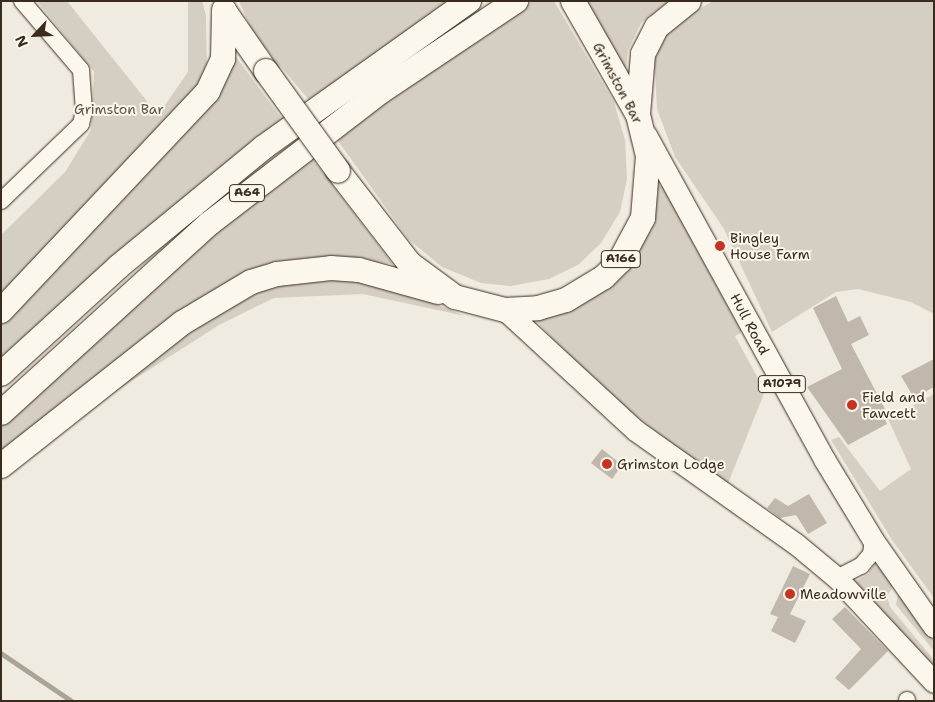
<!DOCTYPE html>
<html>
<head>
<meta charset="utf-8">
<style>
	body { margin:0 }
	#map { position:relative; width:935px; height:702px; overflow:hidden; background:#f0ebe0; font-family:"Shantell Sans",sans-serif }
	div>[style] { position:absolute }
	.green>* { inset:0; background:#d5cec3 }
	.stream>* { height:4.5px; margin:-2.25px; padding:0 2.25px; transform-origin:2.25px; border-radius:2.25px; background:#aca397 }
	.building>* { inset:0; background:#c0b8ad }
	.roads { filter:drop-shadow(0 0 1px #3b2a1e) drop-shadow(0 0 1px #3b2a1e) }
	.minor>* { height:16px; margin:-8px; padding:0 8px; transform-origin:8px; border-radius:8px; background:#fbf7ec }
	.major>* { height:21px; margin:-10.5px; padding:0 10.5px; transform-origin:10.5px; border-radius:10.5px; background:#fbf7ec }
	.highway>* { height:24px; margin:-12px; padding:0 12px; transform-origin:12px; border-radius:12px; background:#fbf7ec }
	.bridges { filter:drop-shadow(0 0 1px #3b2a1e) drop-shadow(0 0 1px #3b2a1e) }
	.highway-bridge>* { height:24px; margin:-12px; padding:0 12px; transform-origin:12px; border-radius:12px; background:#fbf7ec }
	.dots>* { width:14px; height:14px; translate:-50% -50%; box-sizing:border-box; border:2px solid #fbf7ec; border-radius:50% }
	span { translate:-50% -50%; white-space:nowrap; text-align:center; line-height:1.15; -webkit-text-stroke:4px #fbf7ec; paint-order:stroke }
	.shield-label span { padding:1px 4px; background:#fbf7ec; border:1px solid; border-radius:4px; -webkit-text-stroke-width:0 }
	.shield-label { font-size:12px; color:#3b2a1e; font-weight:700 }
	.street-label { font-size:14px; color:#3b2a1e }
	.park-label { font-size:14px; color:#625347 }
	.poi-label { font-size:14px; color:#3b2a1e }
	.left { translate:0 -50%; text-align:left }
	.frame { position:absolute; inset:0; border:2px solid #3b2a1e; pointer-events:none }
	.north { position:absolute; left:10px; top:10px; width:50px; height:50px; -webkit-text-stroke:4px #fbf7ec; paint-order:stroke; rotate:245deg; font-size:14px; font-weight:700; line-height:20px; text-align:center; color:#3b2a1e }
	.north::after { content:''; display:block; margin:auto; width:18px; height:22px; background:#3b2a1e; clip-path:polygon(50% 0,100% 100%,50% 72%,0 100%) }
</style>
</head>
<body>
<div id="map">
	<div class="green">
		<div style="clip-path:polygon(37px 1px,67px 1px,158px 115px,188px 72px,188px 1px,202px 1px,206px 15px,207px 75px,1px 300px,1px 235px,65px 172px,91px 130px,94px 72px)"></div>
		<div style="clip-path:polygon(239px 1px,451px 1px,309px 100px,254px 35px)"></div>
		<div style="clip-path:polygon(533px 1px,554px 1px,614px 102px,625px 140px,627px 179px,620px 212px,601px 243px,578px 265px,549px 279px,511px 286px,481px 283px,442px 267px,408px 239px,336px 138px)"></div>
		<div style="clip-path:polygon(584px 1px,669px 1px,641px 23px,628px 51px,626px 71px)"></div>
		<div style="clip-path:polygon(713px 1px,934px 1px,934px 314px,911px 302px,858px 289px,836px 292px,772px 332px,724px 229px,675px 157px,657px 109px,655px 69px,651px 66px,661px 40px,679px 21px)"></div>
		<div style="clip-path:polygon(236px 57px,283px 120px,204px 181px,84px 283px,1px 364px,1px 322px,209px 107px)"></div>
		<div style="clip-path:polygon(311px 157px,393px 264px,354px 260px,254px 270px,1px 456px,1px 427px,36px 391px,200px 245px)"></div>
		<div style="clip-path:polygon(662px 185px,742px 332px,735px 336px,765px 391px,727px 486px,629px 411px,580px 369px,532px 316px,598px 288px,655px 187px)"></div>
		<div style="clip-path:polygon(311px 277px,390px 285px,465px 316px,363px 294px,274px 298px,219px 325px,119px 389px,18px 467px,196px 321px,269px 285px)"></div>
		<div style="clip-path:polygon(934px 394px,934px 598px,892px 540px,831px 440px,839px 437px,880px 491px,911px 469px,888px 419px)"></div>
		<div style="clip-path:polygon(877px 560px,893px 587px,887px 596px,890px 607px,934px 660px,934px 670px,852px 583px,868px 574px)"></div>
		<div style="clip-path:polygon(898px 593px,934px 641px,934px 651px,896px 605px)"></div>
	</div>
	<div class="stream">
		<div style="left:1px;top:653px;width:86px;rotate:34.1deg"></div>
	</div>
	<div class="building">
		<div style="clip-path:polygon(836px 296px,848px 322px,860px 316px,869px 335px,851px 344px,885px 409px,882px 412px,887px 424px,848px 445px,807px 387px,842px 369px,813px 308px)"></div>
		<div style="clip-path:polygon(934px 359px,934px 387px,914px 398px,901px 376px)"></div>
		<div style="clip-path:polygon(602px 449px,622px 465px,612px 479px,591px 463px)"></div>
		<div style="clip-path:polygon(809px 494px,827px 523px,808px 534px,796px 515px,780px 518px,767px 508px,775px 498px,788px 506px)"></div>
		<div style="clip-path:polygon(793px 566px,810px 574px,790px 614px,806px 621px,795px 643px,771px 631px,778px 617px,770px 614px)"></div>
		<div style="clip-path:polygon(845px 607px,888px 651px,849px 690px,835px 678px,861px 649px,832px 619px)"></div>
	</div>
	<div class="roads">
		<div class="minor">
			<div style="left:1px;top:201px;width:111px;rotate:-43.9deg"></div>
			<div style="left:81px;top:124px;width:13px;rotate:-77deg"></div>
			<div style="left:84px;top:111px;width:41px;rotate:-94.2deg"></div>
			<div style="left:81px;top:70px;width:91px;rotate:-130.5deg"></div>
			<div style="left:837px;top:578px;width:27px;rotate:-27deg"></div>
			<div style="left:861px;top:566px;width:16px;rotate:-50deg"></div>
			<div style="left:871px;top:554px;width:14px;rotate:-82deg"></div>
			<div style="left:907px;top:700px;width:1px;rotate:90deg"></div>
		</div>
		<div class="major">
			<div style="left:646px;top:135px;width:370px;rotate:61.2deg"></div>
			<div style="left:824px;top:459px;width:95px;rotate:58.8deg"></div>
			<div style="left:873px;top:540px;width:106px;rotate:55deg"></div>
			<div style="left:505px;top:310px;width:177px;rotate:42.7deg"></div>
			<div style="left:635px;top:430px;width:197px;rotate:35.3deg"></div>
			<div style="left:796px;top:544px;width:53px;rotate:39.7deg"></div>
			<div style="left:837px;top:578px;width:142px;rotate:47deg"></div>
		</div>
		<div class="highway">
			<div style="left:225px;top:12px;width:72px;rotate:55.2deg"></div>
			<div style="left:638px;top:114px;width:60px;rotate:-85.2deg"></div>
			<div style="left:643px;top:54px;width:30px;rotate:-63deg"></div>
			<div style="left:657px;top:27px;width:41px;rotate:-39.1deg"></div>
			<div style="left:338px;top:171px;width:118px;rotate:52.3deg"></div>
			<div style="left:410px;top:264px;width:56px;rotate:36.3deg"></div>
			<div style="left:455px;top:297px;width:52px;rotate:14.6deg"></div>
			<div style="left:505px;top:310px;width:33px;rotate:-3deg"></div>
			<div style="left:538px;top:308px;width:29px;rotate:-16deg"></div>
			<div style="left:566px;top:300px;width:44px;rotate:-31.2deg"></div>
			<div style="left:604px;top:277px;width:23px;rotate:-45deg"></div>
			<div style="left:620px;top:261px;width:49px;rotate:-61.9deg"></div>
			<div style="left:643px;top:218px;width:62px;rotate:-85.4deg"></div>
			<div style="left:648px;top:156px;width:42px;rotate:-103.7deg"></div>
			<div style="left:638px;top:115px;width:131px;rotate:-119.7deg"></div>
			<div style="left:1px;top:311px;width:302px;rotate:-46.7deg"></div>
			<div style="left:208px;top:91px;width:35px;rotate:-65deg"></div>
			<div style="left:223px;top:59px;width:49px;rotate:-88.8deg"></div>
			<div style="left:1px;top:374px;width:159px;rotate:-42.4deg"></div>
			<div style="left:118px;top:267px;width:189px;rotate:-39.4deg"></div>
			<div style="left:264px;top:147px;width:252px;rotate:-35.5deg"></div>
			<div style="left:1px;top:413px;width:282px;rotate:-42.3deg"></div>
			<div style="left:210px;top:223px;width:215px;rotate:-37.6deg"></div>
			<div style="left:380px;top:92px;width:164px;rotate:-33.8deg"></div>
			<div style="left:1px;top:466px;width:231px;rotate:-38.3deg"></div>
			<div style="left:182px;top:323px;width:80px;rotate:-30.7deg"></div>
			<div style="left:251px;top:282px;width:27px;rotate:-17deg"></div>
			<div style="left:277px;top:274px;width:54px;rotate:-6.3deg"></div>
			<div style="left:331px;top:268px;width:28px;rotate:4deg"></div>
			<div style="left:359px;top:270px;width:82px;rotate:15.6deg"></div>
		</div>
	</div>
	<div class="bridges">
		<div class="highway-bridge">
			<div style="left:266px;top:71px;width:123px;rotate:54.2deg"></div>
		</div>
	</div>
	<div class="dots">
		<div style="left:720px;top:246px;background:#c8321e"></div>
		<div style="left:852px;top:405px;background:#c8321e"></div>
		<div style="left:607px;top:464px;background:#c8321e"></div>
		<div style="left:790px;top:594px;background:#c8321e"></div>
	</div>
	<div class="shield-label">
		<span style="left:247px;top:193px">A64</span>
		<span style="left:621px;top:259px">A166</span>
		<span style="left:782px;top:384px">A1079</span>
	</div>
	<div class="street-label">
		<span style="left:618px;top:83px;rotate:62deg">Grimston Bar</span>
		<span style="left:750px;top:324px;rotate:62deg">Hull Road</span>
	</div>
	<div class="park-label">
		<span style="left:119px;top:109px">Grimston Bar</span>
	</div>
	<div class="poi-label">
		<span class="left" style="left:730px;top:246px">Bingley<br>House Farm</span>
		<span class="left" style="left:862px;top:405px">Field and<br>Fawcett</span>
		<span class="left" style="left:617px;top:464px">Grimston Lodge</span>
		<span class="left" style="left:800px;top:594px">Meadowville</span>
	</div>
	<div class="frame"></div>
	<div class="north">N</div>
</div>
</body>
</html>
